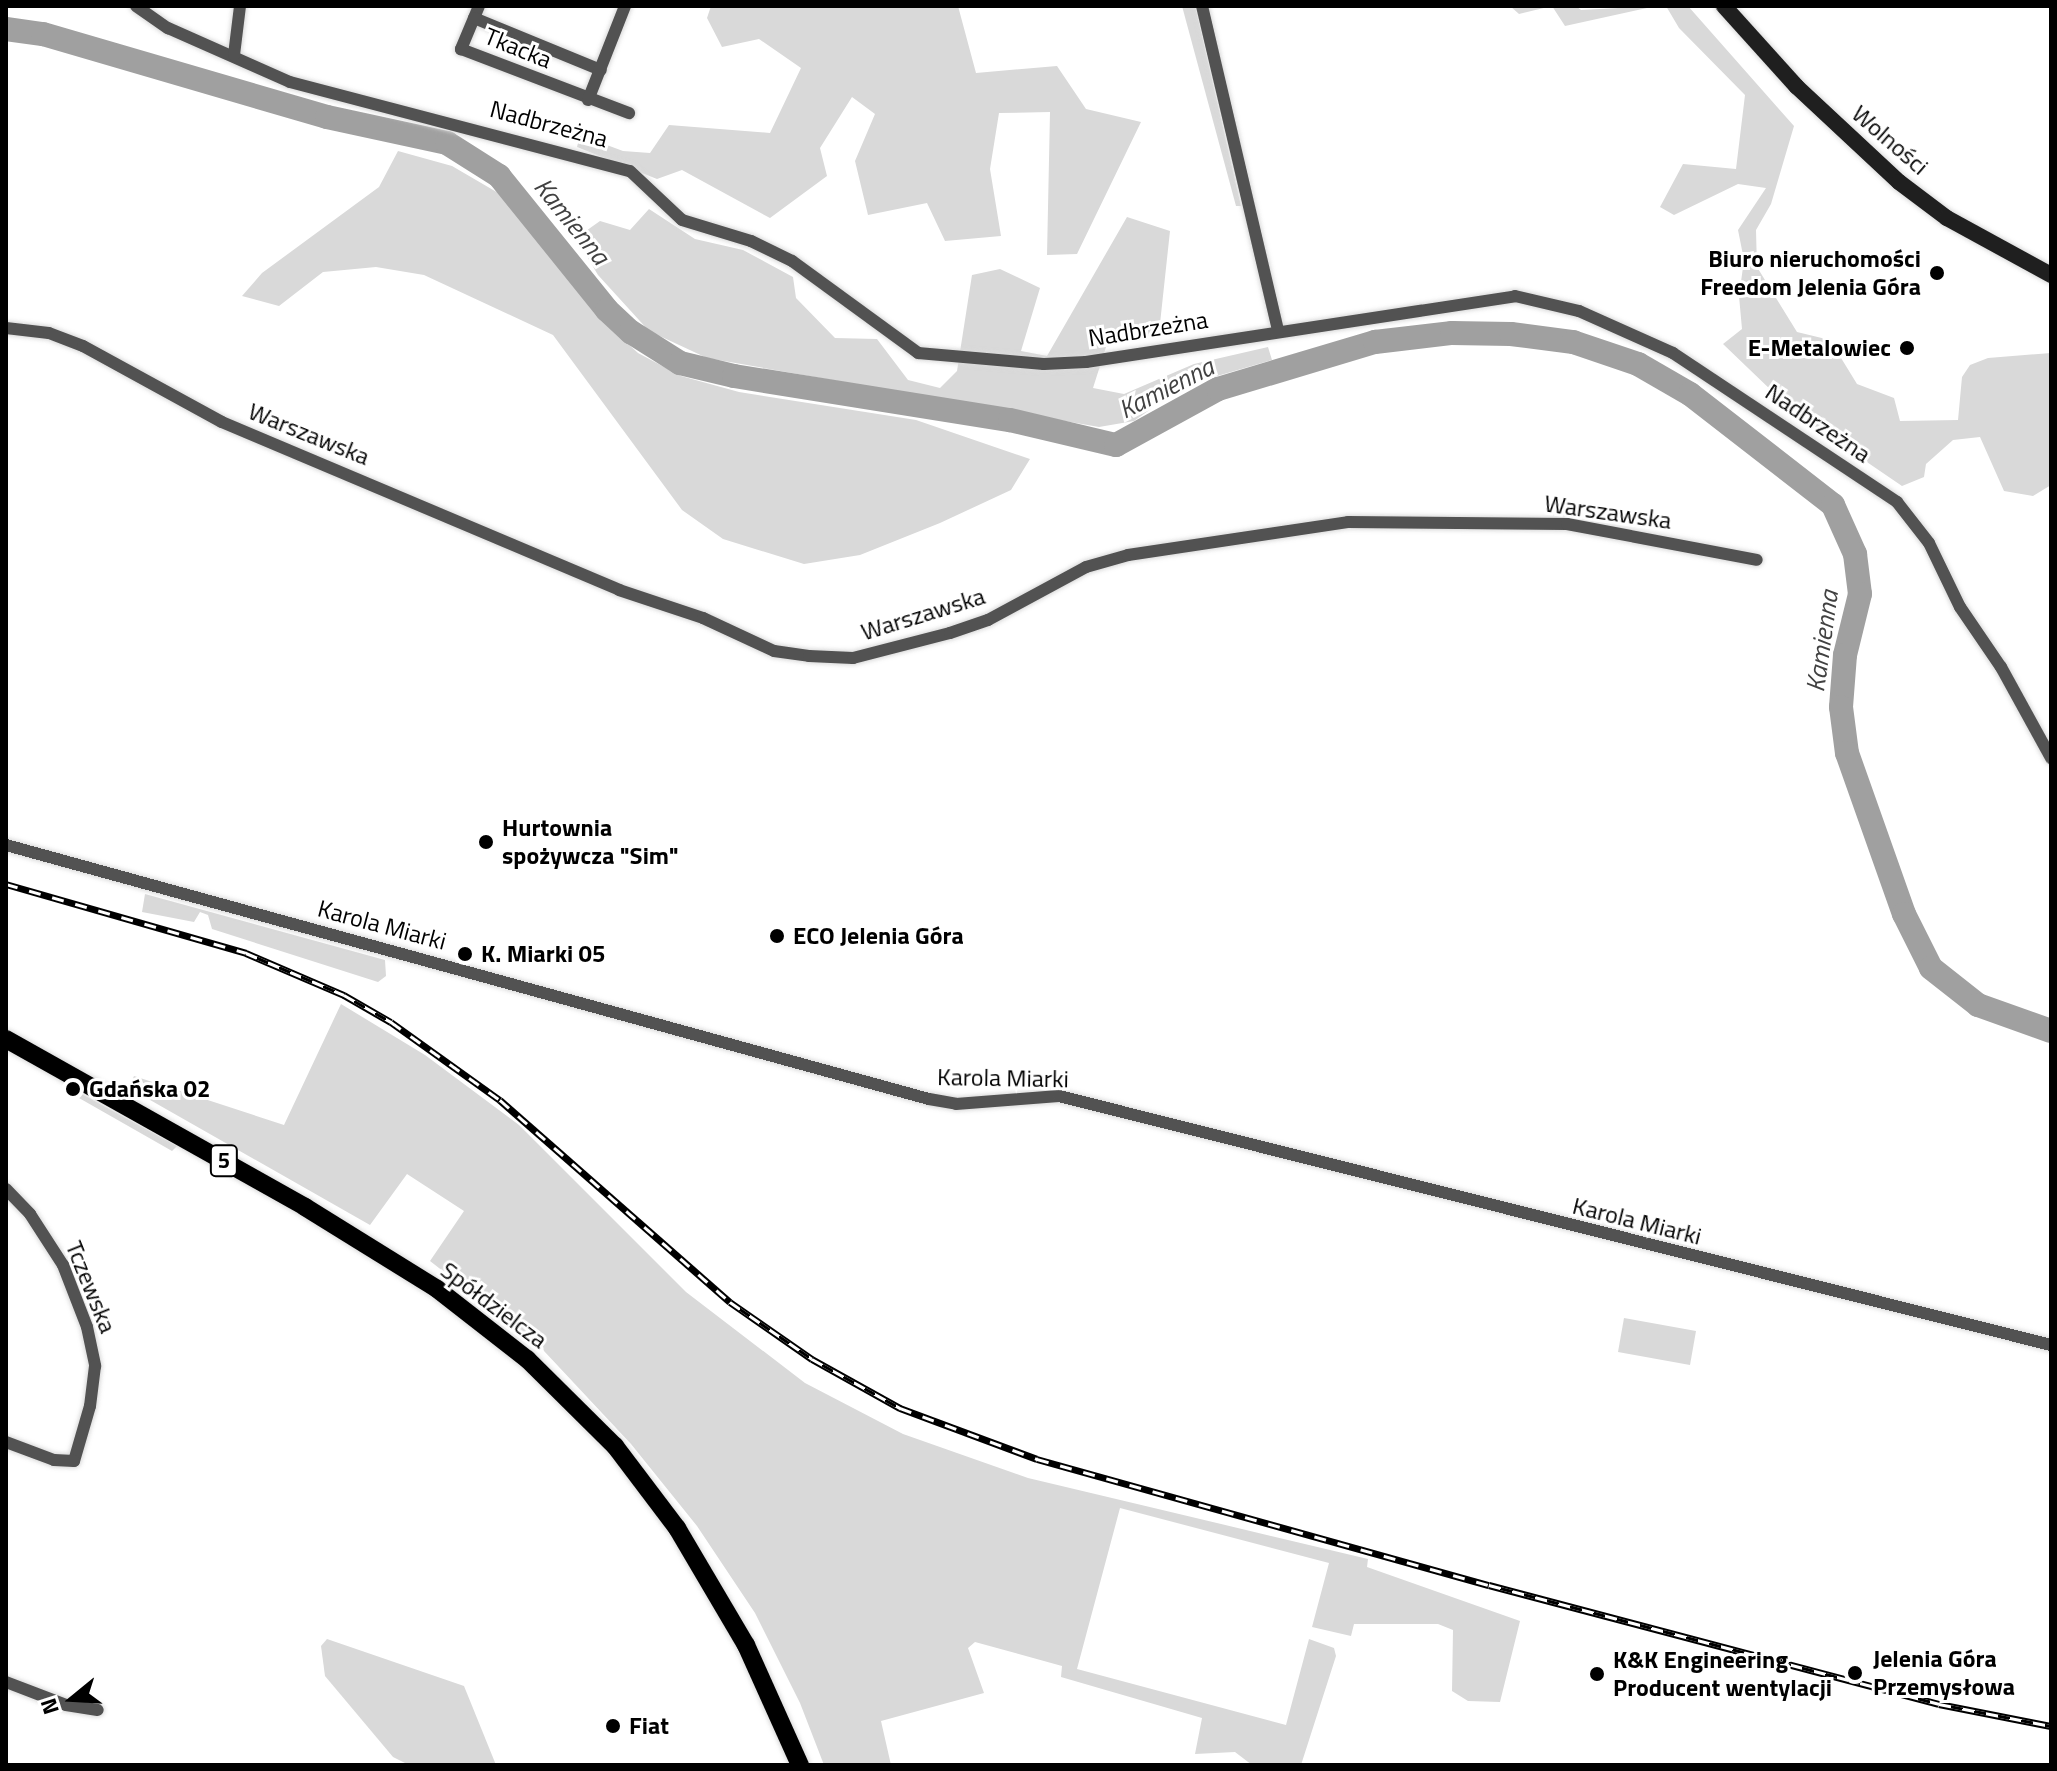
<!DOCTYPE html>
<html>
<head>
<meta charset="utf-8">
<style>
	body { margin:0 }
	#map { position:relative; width:2057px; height:1771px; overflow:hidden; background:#fff; font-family:"Titillium Web",sans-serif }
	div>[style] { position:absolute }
	.green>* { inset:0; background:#d9d9d9 }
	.river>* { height:24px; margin:-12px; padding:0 12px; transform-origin:12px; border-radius:12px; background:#a0a0a0 }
	.roads { filter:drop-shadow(0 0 2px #dbdbdb) drop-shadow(0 0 2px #dbdbdb) }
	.street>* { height:12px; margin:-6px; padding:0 6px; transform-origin:6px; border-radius:6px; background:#525252 }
	.secondary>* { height:16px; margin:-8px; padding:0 8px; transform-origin:8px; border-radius:8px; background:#1f1f1f }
	.primary>* { height:18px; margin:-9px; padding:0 9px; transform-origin:9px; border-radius:9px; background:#000 }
	.rail>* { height:7px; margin-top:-3.5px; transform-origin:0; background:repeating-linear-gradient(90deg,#fff 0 12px,#000 0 24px); box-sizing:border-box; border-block:2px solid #000 }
	.dots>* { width:22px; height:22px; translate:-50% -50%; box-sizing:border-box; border:4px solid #fff; border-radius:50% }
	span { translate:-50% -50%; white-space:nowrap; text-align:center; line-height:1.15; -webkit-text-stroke:6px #fff; paint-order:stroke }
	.shield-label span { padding:2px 6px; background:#fff; border:2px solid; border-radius:6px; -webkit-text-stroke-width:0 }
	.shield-label { font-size:22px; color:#000; font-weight:700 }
	.street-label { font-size:24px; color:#000 }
	.poi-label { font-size:24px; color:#000; font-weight:700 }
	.right { translate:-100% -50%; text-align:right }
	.left { translate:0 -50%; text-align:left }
	.water-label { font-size:26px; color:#414141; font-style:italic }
	.frame { position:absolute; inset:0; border:8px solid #000; pointer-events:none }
	.north { position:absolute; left:32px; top:1659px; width:80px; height:80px; -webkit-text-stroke:6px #fff; paint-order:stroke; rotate:252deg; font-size:22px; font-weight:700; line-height:32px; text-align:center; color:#000 }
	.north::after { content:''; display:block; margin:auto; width:28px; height:36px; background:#000; clip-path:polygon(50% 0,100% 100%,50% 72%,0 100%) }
</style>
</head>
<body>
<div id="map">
	<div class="green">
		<div style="clip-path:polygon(711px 6px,958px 6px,976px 73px,1057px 66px,1086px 109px,1141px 122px,1077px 254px,1047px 255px,1050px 112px,999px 113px,990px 169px,1001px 236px,945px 241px,927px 203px,868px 215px,855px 161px,875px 114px,852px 97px,820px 148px,827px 176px,770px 218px,682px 170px,657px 179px,577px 147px,580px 135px,623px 151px,650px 153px,669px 125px,770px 133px,801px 68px,759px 39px,722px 47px,707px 18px)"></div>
		<div style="clip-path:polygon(1182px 6px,1195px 6px,1241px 206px,1236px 206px)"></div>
		<div style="clip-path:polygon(1510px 6px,1576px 6px,1581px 10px,1656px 6px,1565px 26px,1552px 6px,1519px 14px)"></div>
		<div style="clip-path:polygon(1666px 6px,1688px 6px,1794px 126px,1771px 204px,1756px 230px,1757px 267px,1797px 332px,1830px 340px,1857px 384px,1894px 398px,1900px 421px,1958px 420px,1962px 377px,1970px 365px,1988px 358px,2051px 353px,2051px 485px,2033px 496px,2004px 491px,1980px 437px,1953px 440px,1926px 464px,1924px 477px,1902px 486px,1795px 413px,1723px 344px,1742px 329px,1739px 296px,1744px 260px,1738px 230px,1766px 188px,1738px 184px,1674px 215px,1660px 207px,1683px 164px,1736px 169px,1745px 95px,1679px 28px)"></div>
		<div style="clip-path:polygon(398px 151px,452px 166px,500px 194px,603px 321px,638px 353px,681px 376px,739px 392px,916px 420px,1030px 459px,1011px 490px,940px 523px,860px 555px,804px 564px,723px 539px,682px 510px,553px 335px,424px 275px,376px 267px,323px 272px,279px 306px,242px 296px,262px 273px,379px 187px)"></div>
		<div style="clip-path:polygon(649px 209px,695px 239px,743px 250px,793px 277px,796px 298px,835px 338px,877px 339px,908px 380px,940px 388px,957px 371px,972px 275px,1000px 269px,1040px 288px,1021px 351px,1047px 356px,1127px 217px,1170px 231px,1159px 333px,1106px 347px,1093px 388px,1124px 394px,1194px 364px,1268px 347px,1272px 360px,1183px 386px,1134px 421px,1099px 427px,707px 358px,649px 331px,598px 275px,576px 238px,600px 221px,630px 230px)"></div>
		<div style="clip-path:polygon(145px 894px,385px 960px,386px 976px,378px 982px,212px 929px,208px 915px,200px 912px,194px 922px,142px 912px)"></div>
		<div style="clip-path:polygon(341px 1004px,425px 1055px,519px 1125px,686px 1292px,805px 1383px,903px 1434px,1028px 1478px,1368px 1559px,1367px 1567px,1520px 1621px,1500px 1702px,1468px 1701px,1452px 1691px,1453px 1630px,1438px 1624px,1354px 1624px,1351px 1636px,1312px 1627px,1329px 1563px,1120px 1508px,1077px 1669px,1286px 1725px,1309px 1639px,1334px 1648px,1336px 1656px,1301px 1765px,1252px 1765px,1235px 1752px,1195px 1754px,1202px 1718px,1061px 1677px,1062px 1666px,975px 1642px,968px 1648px,984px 1693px,881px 1721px,891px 1765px,824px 1765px,800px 1703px,755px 1613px,697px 1526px,631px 1444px,544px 1351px,540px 1339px,534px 1342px,430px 1261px,464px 1211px,407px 1174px,370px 1225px,129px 1088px,134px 1076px,284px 1125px)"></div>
		<div style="clip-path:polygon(80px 1093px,173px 1144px,177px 1146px,172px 1151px,79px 1098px)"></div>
		<div style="clip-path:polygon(1624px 1318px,1696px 1331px,1690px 1365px,1618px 1352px)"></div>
		<div style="clip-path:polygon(327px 1639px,464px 1686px,496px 1765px,409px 1765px,393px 1757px,325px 1676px,321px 1646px)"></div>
	</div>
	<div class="river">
		<div style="left:6px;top:29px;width:37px;rotate:8deg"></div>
		<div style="left:43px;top:34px;width:296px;rotate:16.3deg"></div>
		<div style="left:327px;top:117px;width:123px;rotate:12.2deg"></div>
		<div style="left:447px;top:143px;width:62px;rotate:32.4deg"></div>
		<div style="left:499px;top:176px;width:172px;rotate:51.1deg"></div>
		<div style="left:607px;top:310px;width:33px;rotate:43deg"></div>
		<div style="left:631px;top:332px;width:58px;rotate:32.3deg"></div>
		<div style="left:680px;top:363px;width:56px;rotate:13.5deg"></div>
		<div style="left:734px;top:376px;width:279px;rotate:9.1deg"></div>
		<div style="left:1010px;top:420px;width:109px;rotate:13.3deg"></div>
		<div style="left:1116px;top:445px;width:116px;rotate:-28.8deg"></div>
		<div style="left:1218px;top:389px;width:164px;rotate:-16.7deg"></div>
		<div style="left:1375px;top:342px;width:78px;rotate:-6.7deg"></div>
		<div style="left:1452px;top:333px;width:59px;rotate:1deg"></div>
		<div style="left:1511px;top:334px;width:63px;rotate:7.4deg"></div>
		<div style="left:1573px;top:342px;width:69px;rotate:18.7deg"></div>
		<div style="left:1638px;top:364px;width:60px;rotate:30deg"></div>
		<div style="left:1690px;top:394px;width:181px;rotate:37.8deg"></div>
		<div style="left:1833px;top:505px;width:54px;rotate:65.8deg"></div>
		<div style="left:1855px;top:554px;width:40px;rotate:82.9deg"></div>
		<div style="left:1860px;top:594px;width:63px;rotate:103.8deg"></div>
		<div style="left:1845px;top:655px;width:52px;rotate:94.4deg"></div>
		<div style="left:1841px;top:707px;width:46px;rotate:82.6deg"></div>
		<div style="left:1847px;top:753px;width:171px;rotate:70.5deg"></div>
		<div style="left:1904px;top:914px;width:60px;rotate:63.4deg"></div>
		<div style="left:1931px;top:968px;width:60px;rotate:38.2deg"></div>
		<div style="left:1978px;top:1005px;width:77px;rotate:19.6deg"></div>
	</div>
	<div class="roads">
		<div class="street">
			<div style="left:136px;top:6px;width:39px;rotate:35deg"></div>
			<div style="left:168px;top:28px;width:133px;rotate:23.9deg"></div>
			<div style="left:290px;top:82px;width:351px;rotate:14.7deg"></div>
			<div style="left:630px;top:171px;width:71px;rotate:43.3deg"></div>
			<div style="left:682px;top:220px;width:72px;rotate:16.9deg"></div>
			<div style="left:751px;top:241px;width:46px;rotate:26deg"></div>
			<div style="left:792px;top:261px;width:156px;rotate:36.1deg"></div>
			<div style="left:918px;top:353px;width:126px;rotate:5deg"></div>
			<div style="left:1044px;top:364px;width:42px;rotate:-2.7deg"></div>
			<div style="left:1086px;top:362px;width:434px;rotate:-8.7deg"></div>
			<div style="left:1515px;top:296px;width:66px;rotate:13.2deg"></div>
			<div style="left:1579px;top:311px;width:103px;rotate:24.1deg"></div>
			<div style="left:1673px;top:353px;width:269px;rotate:33.6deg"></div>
			<div style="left:1897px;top:502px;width:52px;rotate:52deg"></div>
			<div style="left:1929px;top:543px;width:71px;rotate:64.2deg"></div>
			<div style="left:1960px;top:607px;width:73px;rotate:55.7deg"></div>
			<div style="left:2001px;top:667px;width:104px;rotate:61.2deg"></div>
			<div style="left:479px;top:6px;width:47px;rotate:112.7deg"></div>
			<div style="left:461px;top:49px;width:180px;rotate:20.9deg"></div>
			<div style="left:1202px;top:6px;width:334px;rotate:76.8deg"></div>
			<div style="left:474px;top:18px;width:137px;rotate:22.3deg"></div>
			<div style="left:234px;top:55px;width:49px;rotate:-83deg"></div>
			<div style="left:588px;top:100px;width:101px;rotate:-68.5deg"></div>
			<div style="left:6px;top:328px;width:43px;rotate:6.6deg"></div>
			<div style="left:49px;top:333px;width:36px;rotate:21deg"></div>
			<div style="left:83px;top:346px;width:158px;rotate:28.7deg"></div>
			<div style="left:222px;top:422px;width:431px;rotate:22.9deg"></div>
			<div style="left:619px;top:590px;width:89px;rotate:18.4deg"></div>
			<div style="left:703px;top:618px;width:78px;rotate:24.9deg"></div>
			<div style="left:774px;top:651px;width:35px;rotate:8deg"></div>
			<div style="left:809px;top:656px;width:44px;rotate:2.6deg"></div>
			<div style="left:853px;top:658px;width:100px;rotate:-14.5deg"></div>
			<div style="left:950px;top:633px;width:40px;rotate:-18.9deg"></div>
			<div style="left:988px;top:620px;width:111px;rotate:-28.4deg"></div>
			<div style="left:1086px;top:567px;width:44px;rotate:-15.9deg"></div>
			<div style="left:1128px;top:555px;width:222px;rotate:-8.5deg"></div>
			<div style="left:1348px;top:522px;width:219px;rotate:0.5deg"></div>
			<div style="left:1567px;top:524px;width:193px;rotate:10.7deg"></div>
			<div style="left:6px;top:845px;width:957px;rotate:15.39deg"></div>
			<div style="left:929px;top:1099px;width:27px;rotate:10deg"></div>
			<div style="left:956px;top:1104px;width:103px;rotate:-4.4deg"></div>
			<div style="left:1059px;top:1096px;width:1023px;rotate:14.09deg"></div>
			<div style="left:6px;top:1189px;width:35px;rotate:46deg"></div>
			<div style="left:30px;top:1214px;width:61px;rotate:57.1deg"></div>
			<div style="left:63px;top:1265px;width:66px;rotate:68.8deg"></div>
			<div style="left:87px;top:1327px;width:40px;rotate:78deg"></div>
			<div style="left:95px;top:1366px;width:40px;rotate:97.1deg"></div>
			<div style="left:90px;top:1406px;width:57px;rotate:106.2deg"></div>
			<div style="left:74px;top:1461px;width:20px;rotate:-177deg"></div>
			<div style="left:54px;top:1460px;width:51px;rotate:-159.4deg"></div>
			<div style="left:6px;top:1682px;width:64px;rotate:21deg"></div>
			<div style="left:66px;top:1705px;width:32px;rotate:9deg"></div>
		</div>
		<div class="secondary">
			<div style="left:1724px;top:6px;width:108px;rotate:48deg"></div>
			<div style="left:1796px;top:86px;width:141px;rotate:43deg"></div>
			<div style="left:1899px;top:182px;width:60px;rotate:36.9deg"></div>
			<div style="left:1947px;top:218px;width:119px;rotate:28.7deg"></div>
		</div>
		<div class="primary">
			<div style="left:6px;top:1039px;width:343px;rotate:29.3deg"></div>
			<div style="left:305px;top:1207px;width:155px;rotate:31.8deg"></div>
			<div style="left:437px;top:1289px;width:114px;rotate:37.9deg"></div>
			<div style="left:527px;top:1359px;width:124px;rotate:44.7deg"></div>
			<div style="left:615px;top:1446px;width:103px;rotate:52.9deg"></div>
			<div style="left:677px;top:1528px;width:136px;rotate:59.5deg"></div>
			<div style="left:746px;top:1645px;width:132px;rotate:65.8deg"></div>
		</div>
	</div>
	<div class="rail">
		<div style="left:6px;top:884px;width:250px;rotate:16deg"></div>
		<div style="left:246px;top:953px;width:107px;rotate:23.2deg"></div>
		<div style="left:344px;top:995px;width:54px;rotate:29.9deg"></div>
		<div style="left:391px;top:1022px;width:134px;rotate:35.6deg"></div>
		<div style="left:500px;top:1100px;width:306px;rotate:41.3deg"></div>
		<div style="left:730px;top:1302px;width:100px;rotate:34.8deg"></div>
		<div style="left:812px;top:1359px;width:101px;rotate:29.1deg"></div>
		<div style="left:900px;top:1408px;width:146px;rotate:20.4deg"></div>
		<div style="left:1037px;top:1459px;width:469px;rotate:15.6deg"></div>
		<div style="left:1489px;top:1585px;width:465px;rotate:14.8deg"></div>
		<div style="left:1939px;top:1704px;width:114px;rotate:11.1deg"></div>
	</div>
	<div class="dots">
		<div style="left:1937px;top:273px;background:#000"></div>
		<div style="left:1907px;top:348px;background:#000"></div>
		<div style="left:486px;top:842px;background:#000"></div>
		<div style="left:777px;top:936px;background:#000"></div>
		<div style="left:465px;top:954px;background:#000"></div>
		<div style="left:73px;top:1089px;background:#000"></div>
		<div style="left:1855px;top:1673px;background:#000"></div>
		<div style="left:1597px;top:1674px;background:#000"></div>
		<div style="left:613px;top:1726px;background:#000"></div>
	</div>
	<div class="shield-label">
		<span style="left:224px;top:1161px">5</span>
	</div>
	<div class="street-label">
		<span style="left:518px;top:48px;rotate:22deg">Tkacka</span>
		<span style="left:549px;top:124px;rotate:15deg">Nadbrzeżna</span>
		<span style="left:1890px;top:140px;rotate:41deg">Wolności</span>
		<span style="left:1148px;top:329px;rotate:-9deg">Nadbrzeżna</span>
		<span style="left:1818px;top:423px;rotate:34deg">Nadbrzeżna</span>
		<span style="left:309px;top:434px;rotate:22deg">Warszawska</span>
		<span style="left:1608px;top:512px;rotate:8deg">Warszawska</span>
		<span style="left:923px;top:614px;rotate:-17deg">Warszawska</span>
		<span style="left:382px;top:925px;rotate:15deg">Karola Miarki</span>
		<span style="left:1003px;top:1078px;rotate:1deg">Karola Miarki</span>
		<span style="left:1637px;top:1221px;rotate:14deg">Karola Miarki</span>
		<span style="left:91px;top:1287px;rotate:68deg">Tczewska</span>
		<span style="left:494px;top:1305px;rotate:37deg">Spółdzielcza</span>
	</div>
	<div class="poi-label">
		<span class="right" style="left:1921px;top:273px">Biuro nieruchomości<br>Freedom Jelenia Góra</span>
		<span class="right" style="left:1891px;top:348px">E-Metalowiec</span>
		<span class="left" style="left:502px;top:842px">Hurtownia<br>spożywcza "Sim"</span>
		<span class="left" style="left:793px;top:936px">ECO Jelenia Góra</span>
		<span class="left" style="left:481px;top:954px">K. Miarki 05</span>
		<span class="left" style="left:89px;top:1089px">Gdańska 02</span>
		<span class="left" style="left:1873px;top:1673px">Jelenia Góra<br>Przemysłowa</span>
		<span class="left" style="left:1613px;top:1674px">K&amp;K Engineering<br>Producent wentylacji</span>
		<span class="left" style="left:629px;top:1726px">Fiat</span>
	</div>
	<div class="water-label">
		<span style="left:572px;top:221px;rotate:51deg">Kamienna</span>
		<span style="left:1166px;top:388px;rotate:-27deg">Kamienna</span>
		<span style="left:1822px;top:641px;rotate:-82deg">Kamienna</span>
	</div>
	<div class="frame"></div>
	<div class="north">N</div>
</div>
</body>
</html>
